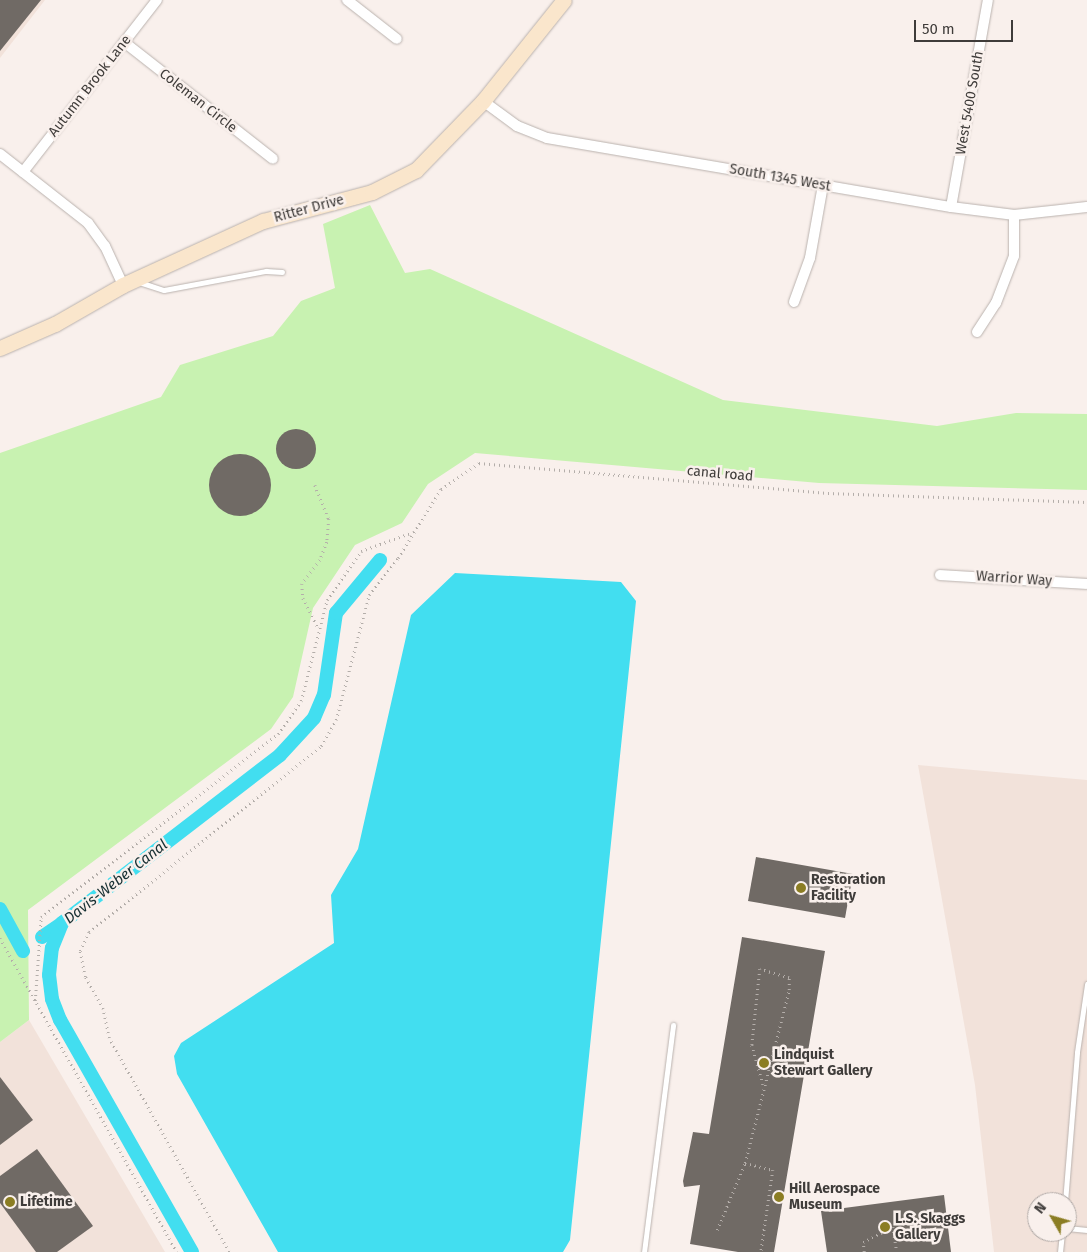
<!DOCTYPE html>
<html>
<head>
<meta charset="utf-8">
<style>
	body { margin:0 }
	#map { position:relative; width:1087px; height:1252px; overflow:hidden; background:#f9f0ec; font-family:"Fira Sans",sans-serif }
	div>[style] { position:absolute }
	.built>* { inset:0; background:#f2e2da }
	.green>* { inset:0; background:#c8f2b1 }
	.water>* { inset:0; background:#42def0 }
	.canal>* { height:14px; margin:-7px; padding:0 7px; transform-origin:7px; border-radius:7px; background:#42def0 }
	.building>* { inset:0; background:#706a65 }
	.round { border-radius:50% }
	.path>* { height:2.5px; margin-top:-1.25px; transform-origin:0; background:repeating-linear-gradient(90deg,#b4aeaa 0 1px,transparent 0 5px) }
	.roads { filter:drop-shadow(0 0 1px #bab2ae) drop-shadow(0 0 1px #bab2ae) }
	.lane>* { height:5px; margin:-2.5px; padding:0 2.5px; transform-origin:2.5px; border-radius:2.5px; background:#fff }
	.street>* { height:10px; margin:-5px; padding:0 5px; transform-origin:5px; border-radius:5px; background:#fff }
	.secondary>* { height:15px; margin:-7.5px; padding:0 7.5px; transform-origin:7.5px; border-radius:7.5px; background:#fae6cc }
	.dots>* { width:14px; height:14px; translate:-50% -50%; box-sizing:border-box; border:2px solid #f9f0ec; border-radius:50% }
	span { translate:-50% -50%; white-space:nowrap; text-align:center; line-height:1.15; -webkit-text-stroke:5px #f9f0ec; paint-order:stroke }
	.street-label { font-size:14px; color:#3f3c3a }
	.poi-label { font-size:14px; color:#3f3c3a; font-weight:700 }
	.left { translate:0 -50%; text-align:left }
	.water-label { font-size:15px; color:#173033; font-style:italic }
	.north { position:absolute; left:1027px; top:1192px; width:50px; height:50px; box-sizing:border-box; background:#f9f0ec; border:1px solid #afa8a5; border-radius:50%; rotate:308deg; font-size:14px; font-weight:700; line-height:20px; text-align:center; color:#3f3c3a }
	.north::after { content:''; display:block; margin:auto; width:18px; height:22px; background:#8b7d23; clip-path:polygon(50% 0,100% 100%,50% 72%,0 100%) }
	.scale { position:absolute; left:914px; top:20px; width:99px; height:22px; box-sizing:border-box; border:2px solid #3f3c3a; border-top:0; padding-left:6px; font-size:15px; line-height:18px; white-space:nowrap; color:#3f3c3a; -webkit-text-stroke:4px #f9f0ec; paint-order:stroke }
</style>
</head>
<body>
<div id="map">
	<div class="built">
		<div style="clip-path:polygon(0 0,45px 0,0 58px)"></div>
		<div style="clip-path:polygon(evenodd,918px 765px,1087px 780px,1087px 1252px,994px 1252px,975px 1085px,918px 765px,1037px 1202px,1067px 1202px,1067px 1232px,1037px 1232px,1037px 1202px)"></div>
		<div style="clip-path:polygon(29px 1020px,165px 1252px,0 1252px,0 1042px)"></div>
	</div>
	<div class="green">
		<div style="clip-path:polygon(370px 205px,405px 273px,430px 269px,723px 400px,937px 426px,1016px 413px,1087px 414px,1087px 490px,819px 483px,475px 453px,428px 484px,402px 523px,355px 545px,313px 608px,293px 697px,271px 729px,28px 910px,29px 1020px,0 1042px,0 453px,161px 397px,180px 365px,273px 336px,301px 301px,335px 288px,323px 224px)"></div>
	</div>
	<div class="water">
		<div style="clip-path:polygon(455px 573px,621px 582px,636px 601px,570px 1240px,563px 1252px,278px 1252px,177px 1074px,174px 1056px,181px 1043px,334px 943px,331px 895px,358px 849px,411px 615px)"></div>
	</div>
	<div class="canal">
		<div style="left:0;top:909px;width:48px;rotate:61.3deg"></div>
		<div style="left:42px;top:937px;width:23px;rotate:-34deg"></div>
		<div style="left:192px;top:1252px;width:267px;rotate:-119.6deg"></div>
		<div style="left:60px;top:1020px;width:22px;rotate:-111deg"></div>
		<div style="left:52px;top:999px;width:24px;rotate:-97deg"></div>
		<div style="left:49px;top:975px;width:27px;rotate:-84deg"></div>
		<div style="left:52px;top:948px;width:27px;rotate:-68deg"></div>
		<div style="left:62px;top:923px;width:275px;rotate:-37.6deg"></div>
		<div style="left:280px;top:755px;width:50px;rotate:-47.4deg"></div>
		<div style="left:314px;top:718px;width:25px;rotate:-67deg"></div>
		<div style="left:324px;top:695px;width:83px;rotate:-81.7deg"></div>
		<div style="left:336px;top:613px;width:69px;rotate:-50.3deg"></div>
	</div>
	<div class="building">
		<div style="clip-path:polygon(0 0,41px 0,0 51px)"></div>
		<div class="round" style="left:276px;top:429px;width:40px;height:40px"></div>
		<div class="round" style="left:209px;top:454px;width:62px;height:62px"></div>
		<div style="clip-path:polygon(756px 857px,853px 874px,845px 918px,748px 901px)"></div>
		<div style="clip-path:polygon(742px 937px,825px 951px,774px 1252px,738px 1252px,690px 1244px,700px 1185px,684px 1187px,683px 1181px,693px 1132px,709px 1134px)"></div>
		<div style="clip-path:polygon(0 1077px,33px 1120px,0 1145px)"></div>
		<div style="clip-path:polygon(37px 1149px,93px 1226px,57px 1252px,36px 1252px,0 1203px,0 1176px)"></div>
		<div style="clip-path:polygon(944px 1195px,951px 1252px,827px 1252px,821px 1211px)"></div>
	</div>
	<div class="path">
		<div style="left:315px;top:485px;width:37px;rotate:68deg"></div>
		<div style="left:329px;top:519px;width:23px;rotate:95deg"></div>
		<div style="left:327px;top:542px;width:19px;rotate:111deg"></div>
		<div style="left:320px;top:560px;width:30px;rotate:127deg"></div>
		<div style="left:302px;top:584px;width:14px;rotate:86deg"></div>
		<div style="left:303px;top:598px;width:34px;rotate:63deg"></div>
		<div style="left:0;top:938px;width:360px;rotate:60.6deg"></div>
		<div style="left:35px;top:1001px;width:84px;rotate:-85.9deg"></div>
		<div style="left:41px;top:917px;width:299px;rotate:-37.7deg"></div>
		<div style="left:278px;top:734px;width:40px;rotate:-55.1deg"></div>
		<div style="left:301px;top:701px;width:104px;rotate:-75.6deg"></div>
		<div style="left:327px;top:600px;width:60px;rotate:-55.2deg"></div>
		<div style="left:361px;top:551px;width:55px;rotate:-20.1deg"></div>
		<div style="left:745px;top:1163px;width:29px;rotate:14deg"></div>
		<div style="left:773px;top:1170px;width:83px;rotate:98.3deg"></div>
		<div style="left:717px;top:1230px;width:73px;rotate:-67.3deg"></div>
		<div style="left:745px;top:1163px;width:179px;rotate:-75.7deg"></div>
		<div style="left:789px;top:990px;width:12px;rotate:-90deg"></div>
		<div style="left:789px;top:978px;width:30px;rotate:-163deg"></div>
		<div style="left:760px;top:969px;width:76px;rotate:96deg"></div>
		<div style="left:752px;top:1045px;width:41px;rotate:74.2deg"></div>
		<div style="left:229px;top:1252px;width:245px;rotate:-119.3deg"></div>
		<div style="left:109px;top:1038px;width:30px;rotate:-102deg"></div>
		<div style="left:103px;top:1009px;width:37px;rotate:-119deg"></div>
		<div style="left:85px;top:977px;width:26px;rotate:-101deg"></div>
		<div style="left:80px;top:951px;width:21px;rotate:-65deg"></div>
		<div style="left:89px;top:932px;width:297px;rotate:-38.7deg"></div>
		<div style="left:321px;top:746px;width:30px;rotate:-60deg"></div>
		<div style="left:336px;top:720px;width:129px;rotate:-75.2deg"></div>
		<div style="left:369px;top:595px;width:47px;rotate:-51.9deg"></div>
		<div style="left:398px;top:558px;width:81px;rotate:-58.1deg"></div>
		<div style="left:441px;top:489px;width:46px;rotate:-34.4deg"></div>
		<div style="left:479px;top:463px;width:350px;rotate:4.9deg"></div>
		<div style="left:828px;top:493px;width:259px;rotate:2deg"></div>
		<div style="left:864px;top:1252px;width:10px;rotate:-96deg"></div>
		<div style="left:863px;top:1242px;width:34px;rotate:-27deg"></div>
		<div style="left:893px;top:1227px;width:25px;rotate:81deg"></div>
	</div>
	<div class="roads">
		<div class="lane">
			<div style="left:139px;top:282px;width:26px;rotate:18deg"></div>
			<div style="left:164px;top:290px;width:104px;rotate:-10.6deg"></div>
			<div style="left:266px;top:271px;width:16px;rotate:4deg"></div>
			<div style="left:1065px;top:1202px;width:150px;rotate:-85.4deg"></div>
			<div style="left:1077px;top:1052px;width:69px;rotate:-81.6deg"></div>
			<div style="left:1067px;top:1228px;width:20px;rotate:6deg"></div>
			<div style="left:644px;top:1252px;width:229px;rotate:-82.7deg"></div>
			<div style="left:1060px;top:1252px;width:20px;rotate:-84deg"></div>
		</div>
		<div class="street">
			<div style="left:347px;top:0;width:63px;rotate:38deg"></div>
			<div style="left:124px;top:42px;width:189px;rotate:38.1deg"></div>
			<div style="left:483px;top:101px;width:42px;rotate:36.3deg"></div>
			<div style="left:517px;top:126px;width:32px;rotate:22deg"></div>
			<div style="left:547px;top:138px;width:410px;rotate:9.7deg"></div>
			<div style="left:951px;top:207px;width:64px;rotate:7.2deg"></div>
			<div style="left:1014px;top:215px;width:73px;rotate:-6.3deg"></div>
			<div style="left:0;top:154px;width:112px;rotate:38.1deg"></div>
			<div style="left:88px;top:223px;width:29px;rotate:54deg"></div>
			<div style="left:105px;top:246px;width:43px;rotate:65.2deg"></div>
			<div style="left:23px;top:172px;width:218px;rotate:-52.1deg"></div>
			<div style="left:951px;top:207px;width:210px;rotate:-79.9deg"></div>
			<div style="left:794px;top:302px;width:47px;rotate:-70deg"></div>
			<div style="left:810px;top:258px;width:74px;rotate:-79.9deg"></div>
			<div style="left:977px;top:332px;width:35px;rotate:-57deg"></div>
			<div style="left:996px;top:303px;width:50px;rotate:-69deg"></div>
			<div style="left:1014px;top:256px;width:41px;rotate:-90deg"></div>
			<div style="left:940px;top:575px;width:147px;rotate:3.5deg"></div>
		</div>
		<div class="secondary">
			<div style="left:0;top:348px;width:60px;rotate:-23.6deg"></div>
			<div style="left:55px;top:324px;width:78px;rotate:-29.8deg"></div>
			<div style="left:123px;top:285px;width:154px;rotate:-24.6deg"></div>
			<div style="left:263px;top:221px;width:113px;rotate:-14.9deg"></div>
			<div style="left:372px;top:192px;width:49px;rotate:-26.6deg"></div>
			<div style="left:416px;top:170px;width:96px;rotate:-45.8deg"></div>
			<div style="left:483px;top:101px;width:129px;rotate:-51.3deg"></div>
		</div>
	</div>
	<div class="dots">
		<div style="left:801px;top:888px;background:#8b7d23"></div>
		<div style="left:764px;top:1063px;background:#8b7d23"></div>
		<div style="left:779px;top:1197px;background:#8b7d23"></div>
		<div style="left:10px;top:1202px;background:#8b7d23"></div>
		<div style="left:885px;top:1227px;background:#8b7d23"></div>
	</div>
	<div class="street-label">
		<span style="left:90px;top:86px;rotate:-52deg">Autumn Brook Lane</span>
		<span style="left:198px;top:101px;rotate:38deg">Coleman Circle</span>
		<span style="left:970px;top:103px;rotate:-80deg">West 5400 South</span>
		<span style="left:780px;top:178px;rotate:10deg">South 1345 West</span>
		<span style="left:309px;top:209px;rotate:-15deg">Ritter Drive</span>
		<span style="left:720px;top:474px;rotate:5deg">canal road</span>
		<span style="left:1014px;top:579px;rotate:4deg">Warrior Way</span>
	</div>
	<div class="poi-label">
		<span class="left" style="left:811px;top:888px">Restoration<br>Facility</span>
		<span class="left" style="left:774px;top:1063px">Lindquist<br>Stewart Gallery</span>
		<span class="left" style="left:789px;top:1197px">Hill Aerospace<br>Museum</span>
		<span class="left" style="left:20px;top:1202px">Lifetime</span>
		<span class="left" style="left:895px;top:1227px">L.S. Skaggs<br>Gallery</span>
	</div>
	<div class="water-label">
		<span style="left:116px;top:882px;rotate:-38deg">Davis-Weber Canal</span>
	</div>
	<div class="north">N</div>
	<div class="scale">50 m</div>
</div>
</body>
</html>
